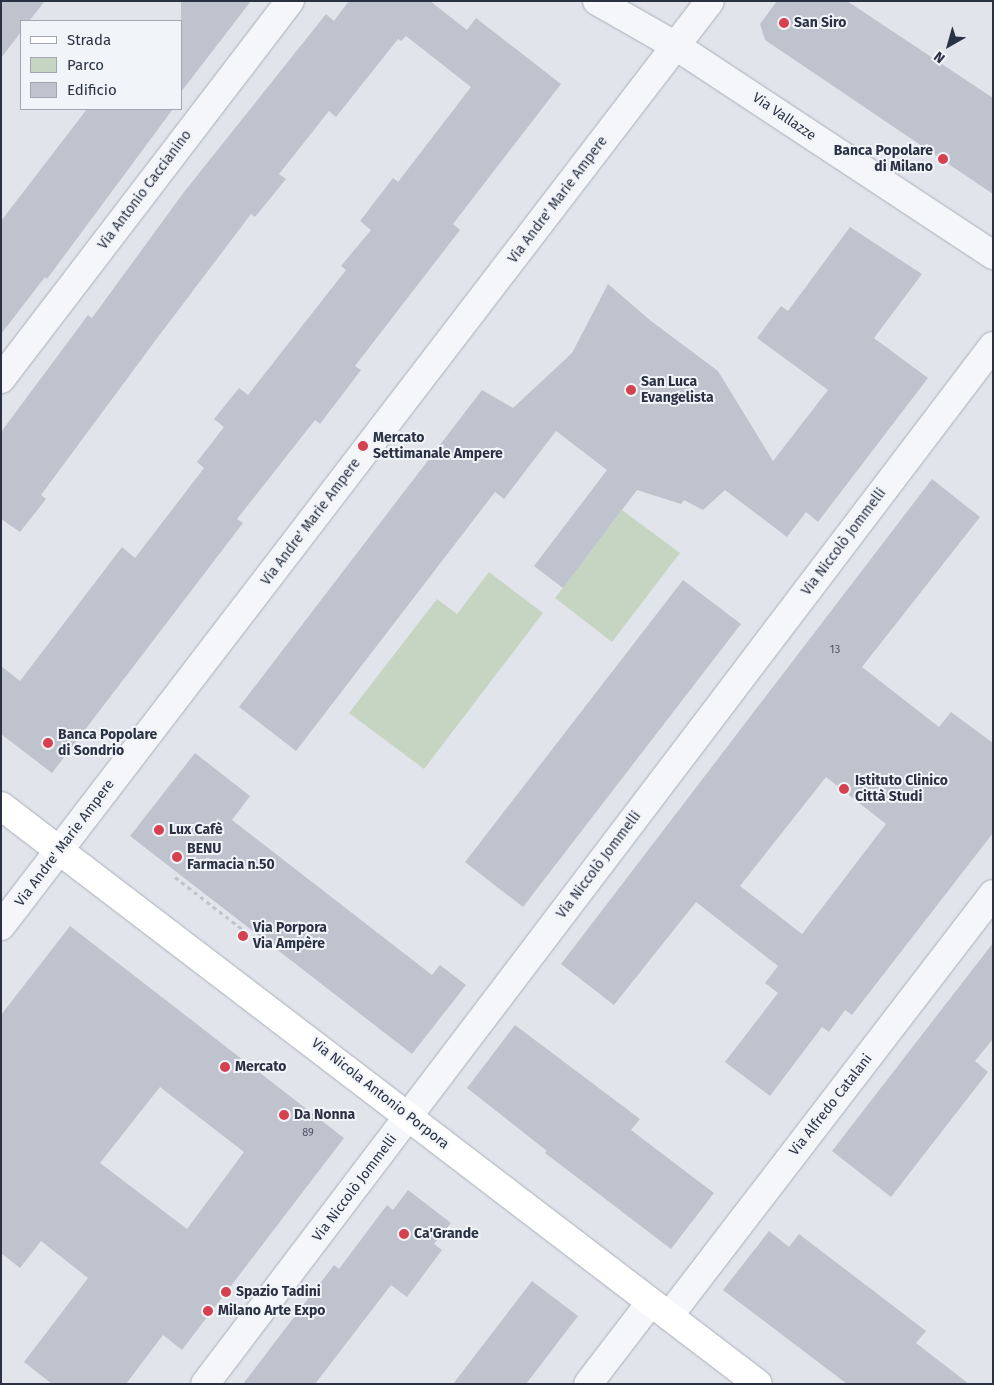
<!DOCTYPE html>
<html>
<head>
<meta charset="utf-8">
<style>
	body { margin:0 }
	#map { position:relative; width:994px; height:1385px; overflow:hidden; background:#e1e5eb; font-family:"Fira Sans",sans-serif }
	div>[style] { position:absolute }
	.green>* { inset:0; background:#c6d5c2 }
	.building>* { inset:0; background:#bec3ce }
	.path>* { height:3px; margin-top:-1.5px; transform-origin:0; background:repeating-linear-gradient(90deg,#bfc3ca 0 4px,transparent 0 8px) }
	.roads { filter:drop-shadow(0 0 1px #aaafb9) drop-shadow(0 0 1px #aaafb9) }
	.minor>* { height:28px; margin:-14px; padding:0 14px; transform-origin:14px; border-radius:14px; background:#f4f6f9 }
	.major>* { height:28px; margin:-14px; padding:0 14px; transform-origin:14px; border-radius:14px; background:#fff }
	.dots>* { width:14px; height:14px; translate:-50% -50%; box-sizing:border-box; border:2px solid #f1f4f8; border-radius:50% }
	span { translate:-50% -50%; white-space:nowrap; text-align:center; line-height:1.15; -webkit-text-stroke:4px #f1f4f8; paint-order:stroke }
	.number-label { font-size:11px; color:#4e5666 }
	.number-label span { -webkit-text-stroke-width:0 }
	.poi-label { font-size:14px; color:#293143; font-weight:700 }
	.left { translate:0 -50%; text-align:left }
	.right { translate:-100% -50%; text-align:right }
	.street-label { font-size:14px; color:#293143 }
	.frame { position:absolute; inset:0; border:2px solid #293143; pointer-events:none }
	.legend { position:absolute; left:20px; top:20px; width:162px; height:90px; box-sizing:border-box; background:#f1f4f8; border:1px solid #a1a6b0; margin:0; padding:6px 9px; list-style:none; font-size:15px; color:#293143 }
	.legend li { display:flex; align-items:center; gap:10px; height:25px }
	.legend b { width:25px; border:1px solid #a1a6b0 }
	.north { position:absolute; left:924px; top:20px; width:50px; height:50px; -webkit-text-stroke:4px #f1f4f8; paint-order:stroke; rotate:218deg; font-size:14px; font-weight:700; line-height:20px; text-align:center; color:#293143 }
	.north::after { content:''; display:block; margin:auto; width:18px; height:22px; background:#293143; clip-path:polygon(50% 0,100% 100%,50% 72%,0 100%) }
</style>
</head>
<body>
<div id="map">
	<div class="green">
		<div style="clip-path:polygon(622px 510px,680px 553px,612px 642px,555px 598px)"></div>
		<div style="clip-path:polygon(489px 572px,543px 613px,424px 769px,349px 713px,437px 599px,457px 614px)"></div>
	</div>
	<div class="building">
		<div style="clip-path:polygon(1px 1px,45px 1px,29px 21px,21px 21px,21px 32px,1px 58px)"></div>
		<div style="clip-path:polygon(181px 1px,251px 1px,181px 92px)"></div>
		<div style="clip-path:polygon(349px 1px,430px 1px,467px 30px,476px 18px,561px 84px,453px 224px,460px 230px,355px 366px,361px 370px,320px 424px,315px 420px,237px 519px,243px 523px,52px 773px,1px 734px,1px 666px,20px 681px,122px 547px,135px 558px,204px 468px,197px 462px,224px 427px,214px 419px,239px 388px,248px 395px,346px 270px,341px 266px,371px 230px,360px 221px,393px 178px,398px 182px,471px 87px,406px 36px,401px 41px,398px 39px,336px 117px,329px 111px,279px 174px,286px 179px,255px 217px,251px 214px,155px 341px,41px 495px,46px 499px,20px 532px,1px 519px,1px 432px,88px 315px,92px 318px,184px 192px,326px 14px,334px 21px)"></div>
		<div style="clip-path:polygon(777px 1px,847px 1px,993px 98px,993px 194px,765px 40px,760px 24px)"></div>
		<div style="clip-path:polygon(87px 109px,173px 109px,47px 279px,45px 277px,1px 334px,1px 221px)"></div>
		<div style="clip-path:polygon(850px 227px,922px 274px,874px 338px,928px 378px,818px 522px,806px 512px,787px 537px,725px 490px,703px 510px,684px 500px,681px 504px,637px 490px,563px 588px,534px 566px,607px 470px,556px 431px,504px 499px,495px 492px,296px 751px,239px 707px,482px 390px,513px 408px,572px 353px,608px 284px,651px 321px,718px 371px,773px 461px,828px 390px,757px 338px,781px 306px,788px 311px)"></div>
		<div style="clip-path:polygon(evenodd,932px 479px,980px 517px,862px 667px,939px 727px,951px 712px,993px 743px,993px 833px,852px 1015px,845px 1010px,829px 1032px,822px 1027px,770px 1096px,725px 1062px,778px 993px,765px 983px,778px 966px,696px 902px,614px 1005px,561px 964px,932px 479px,826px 777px,886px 824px,802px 934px,740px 886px,826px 777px)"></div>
		<div style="clip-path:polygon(683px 580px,741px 624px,523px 907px,465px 862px)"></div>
		<div style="clip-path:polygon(195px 753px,250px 796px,232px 820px,432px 975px,440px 965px,466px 985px,412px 1054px,130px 836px)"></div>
		<div style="clip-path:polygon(evenodd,70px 926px,344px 1138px,182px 1350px,163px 1335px,126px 1384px,52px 1384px,24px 1362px,88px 1278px,41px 1241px,20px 1268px,1px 1253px,1px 1015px,70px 926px,160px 1087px,244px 1152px,187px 1229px,100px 1163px,160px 1087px)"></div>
		<div style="clip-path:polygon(993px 943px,993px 1039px,975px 1061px,988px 1072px,891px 1197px,832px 1151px)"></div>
		<div style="clip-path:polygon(515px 1025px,640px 1119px,631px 1130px,714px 1193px,671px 1249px,545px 1153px,547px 1151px,467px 1088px)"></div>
		<div style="clip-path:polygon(408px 1190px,451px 1223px,434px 1244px,442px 1250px,407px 1297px,391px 1285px,315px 1384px,243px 1384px,334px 1265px,339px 1269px,387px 1205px,393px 1210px)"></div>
		<div style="clip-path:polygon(769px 1231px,789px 1247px,799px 1234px,926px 1331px,916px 1343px,969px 1384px,847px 1384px,723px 1290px)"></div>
		<div style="clip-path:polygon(532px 1281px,578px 1316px,526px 1384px,453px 1384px)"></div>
	</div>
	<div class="path">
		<div style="left:175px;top:877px;width:90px;rotate:37.8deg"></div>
	</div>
	<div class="roads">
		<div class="minor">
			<div style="left:597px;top:1px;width:91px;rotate:29.7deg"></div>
			<div style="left:676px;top:46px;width:380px;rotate:33.4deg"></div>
			<div style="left:1px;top:379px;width:476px;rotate:-52.6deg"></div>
			<div style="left:1px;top:926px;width:1165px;rotate:-52.53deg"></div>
			<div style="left:669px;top:1316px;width:532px;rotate:-52.48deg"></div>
			<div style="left:205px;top:1384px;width:1303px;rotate:-52.8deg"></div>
			<div style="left:588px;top:1384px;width:103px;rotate:-52.5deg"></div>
		</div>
		<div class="major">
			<div style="left:1px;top:806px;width:952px;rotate:37.36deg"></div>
		</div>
	</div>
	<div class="dots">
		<div style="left:784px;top:23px;background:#d5414f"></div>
		<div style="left:943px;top:159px;background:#d5414f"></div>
		<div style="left:631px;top:390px;background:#d5414f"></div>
		<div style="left:363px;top:446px;background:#d5414f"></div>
		<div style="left:48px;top:743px;background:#d5414f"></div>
		<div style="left:844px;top:789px;background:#d5414f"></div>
		<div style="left:159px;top:830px;background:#d5414f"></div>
		<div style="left:177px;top:857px;background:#d5414f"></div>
		<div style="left:243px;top:936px;background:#d5414f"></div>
		<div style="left:225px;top:1067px;background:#d5414f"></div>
		<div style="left:284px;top:1115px;background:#d5414f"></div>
		<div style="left:404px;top:1234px;background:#d5414f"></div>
		<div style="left:226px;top:1292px;background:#d5414f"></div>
		<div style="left:208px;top:1311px;background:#d5414f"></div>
	</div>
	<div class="number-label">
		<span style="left:835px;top:650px">13</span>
		<span style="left:308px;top:1133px">89</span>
	</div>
	<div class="poi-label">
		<span class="left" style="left:794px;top:23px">San Siro</span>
		<span class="right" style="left:933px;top:159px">Banca Popolare<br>di Milano</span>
		<span class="left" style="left:641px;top:390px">San Luca<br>Evangelista</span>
		<span class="left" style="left:373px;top:446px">Mercato<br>Settimanale Ampere</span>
		<span class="left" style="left:58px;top:743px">Banca Popolare<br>di Sondrio</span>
		<span class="left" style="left:855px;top:789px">Istituto Clinico<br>Città Studi</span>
		<span class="left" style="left:169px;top:830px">Lux Cafè</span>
		<span class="left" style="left:187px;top:857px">BENU<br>Farmacia n.50</span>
		<span class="left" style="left:253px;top:936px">Via Porpora<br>Via Ampère</span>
		<span class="left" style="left:235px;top:1067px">Mercato</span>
		<span class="left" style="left:294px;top:1115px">Da Nonna</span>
		<span class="left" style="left:414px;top:1234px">Ca'Grande</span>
		<span class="left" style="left:236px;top:1292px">Spazio Tadini</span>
		<span class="left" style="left:218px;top:1311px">Milano Arte Expo</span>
	</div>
	<div class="street-label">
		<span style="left:784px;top:117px;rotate:34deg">Via Vallazze</span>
		<span style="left:145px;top:190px;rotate:-53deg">Via Antonio Caccianino</span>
		<span style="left:558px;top:200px;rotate:-53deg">Via Andre' Marie Ampere</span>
		<span style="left:311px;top:522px;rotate:-53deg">Via Andre' Marie Ampere</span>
		<span style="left:844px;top:542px;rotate:-53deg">Via Niccolò Jommelli</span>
		<span style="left:65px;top:843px;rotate:-53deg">Via Andre' Marie Ampere</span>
		<span style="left:599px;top:865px;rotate:-53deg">Via Niccolò Jommelli</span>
		<span style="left:380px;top:1094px;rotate:38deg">Via Nicola Antonio Porpora</span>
		<span style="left:831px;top:1105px;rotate:-52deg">Via Alfredo Catalani</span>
		<span style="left:355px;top:1188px;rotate:-53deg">Via Niccolò Jommelli</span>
	</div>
	<div class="frame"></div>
	<ul class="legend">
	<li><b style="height:6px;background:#fff"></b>Strada</li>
	<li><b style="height:14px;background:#c6d5c2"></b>Parco</li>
	<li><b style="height:14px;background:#bec3ce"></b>Edificio</li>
	</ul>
	<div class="north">N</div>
</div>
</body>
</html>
